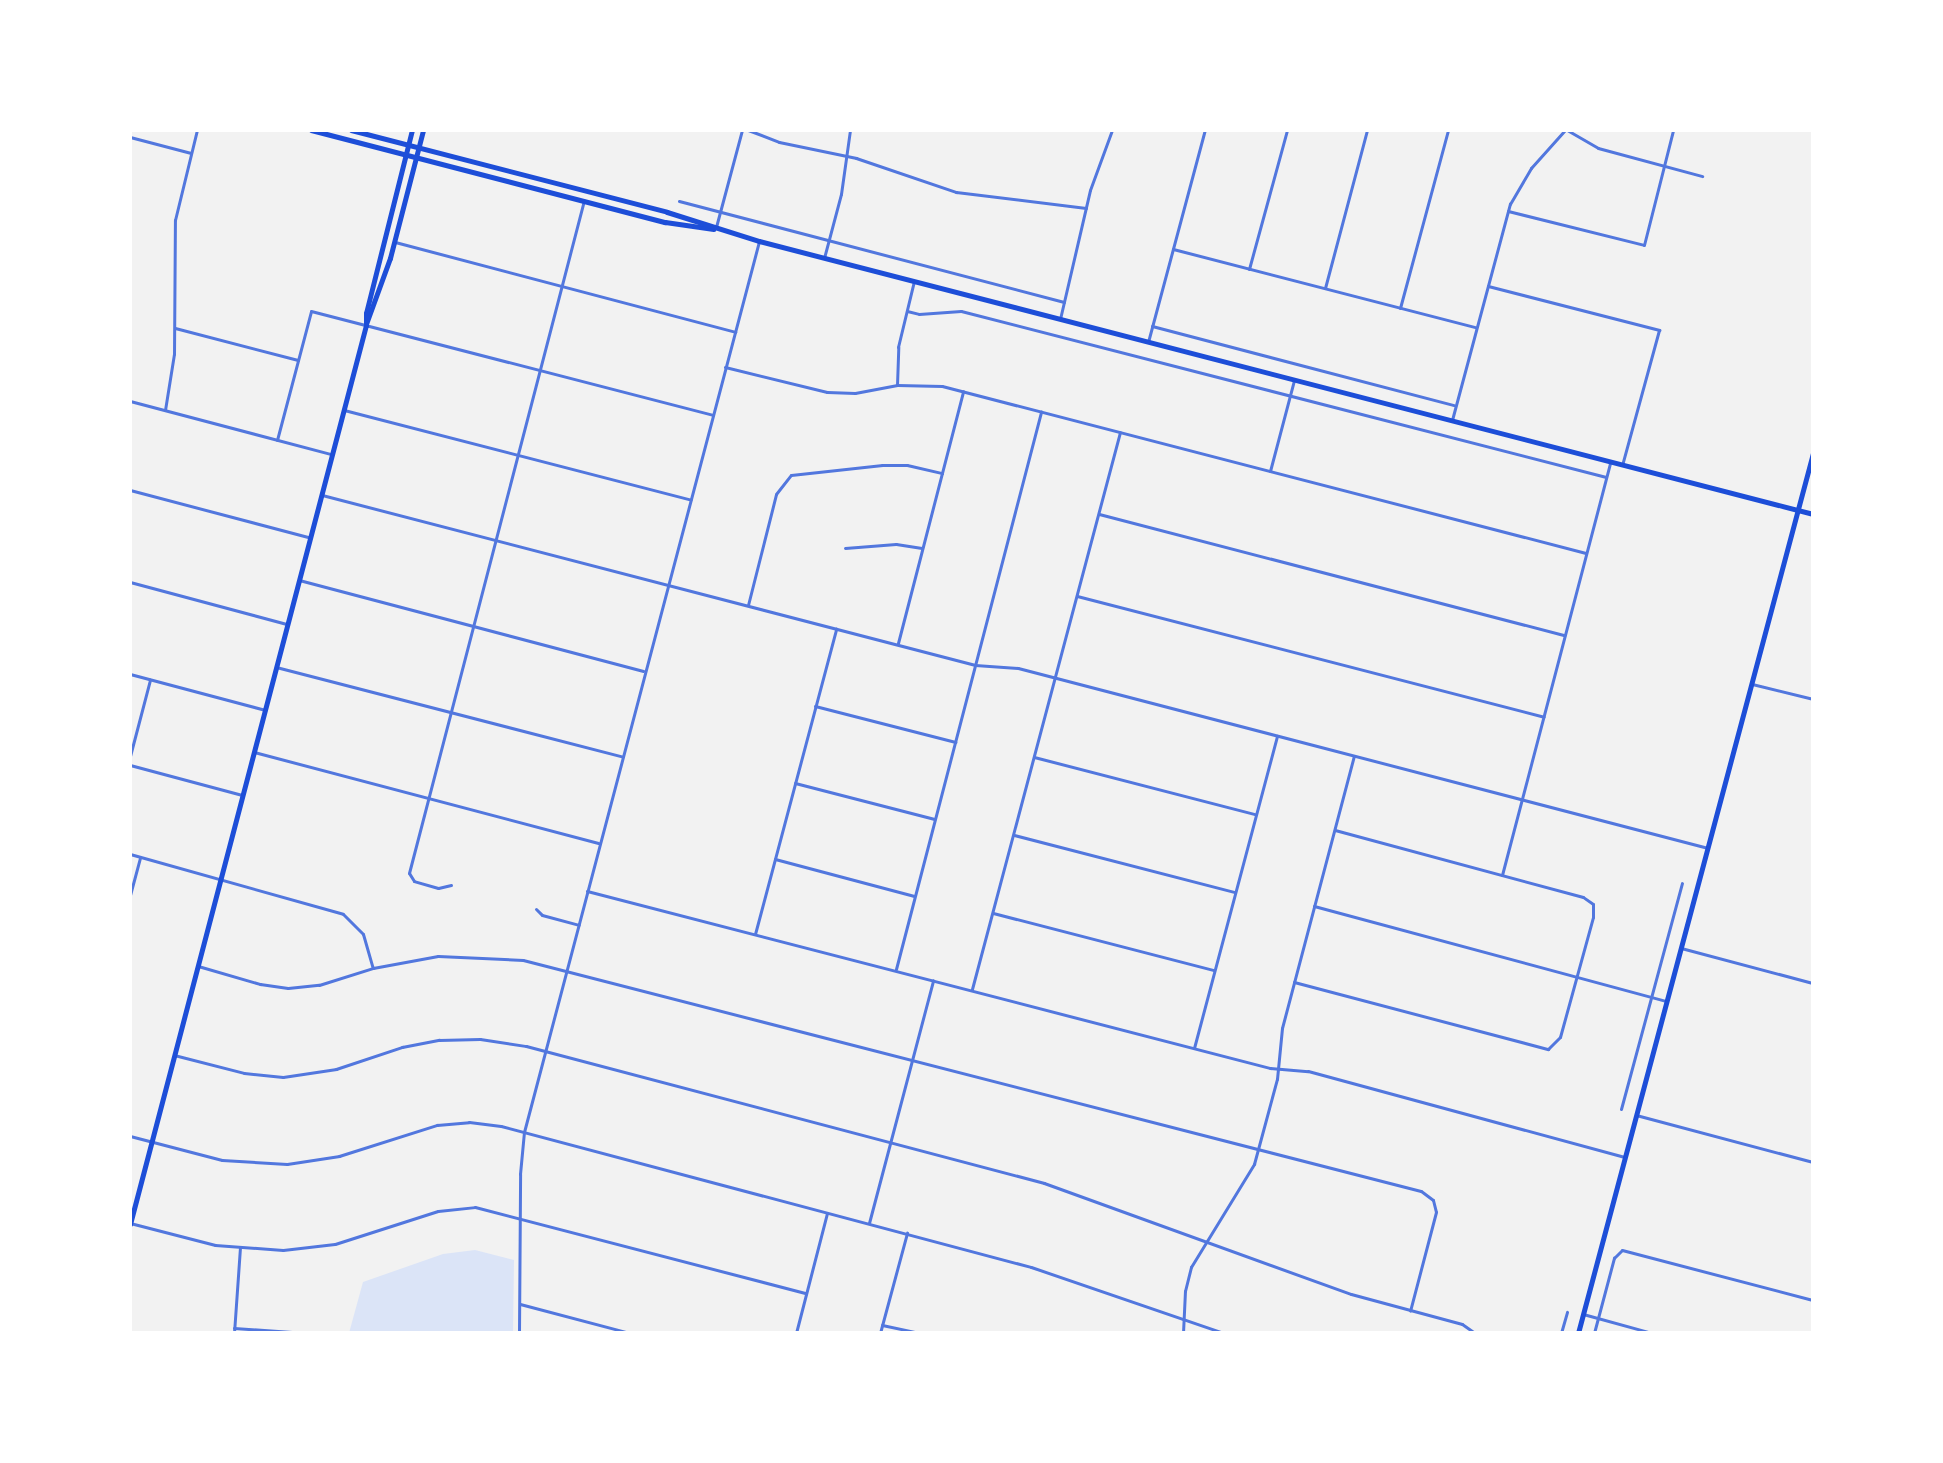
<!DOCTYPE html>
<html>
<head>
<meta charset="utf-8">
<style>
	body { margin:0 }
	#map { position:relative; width:1943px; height:1463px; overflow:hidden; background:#f2f2f2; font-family:"Fira Sans Condensed",sans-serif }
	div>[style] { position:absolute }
	.green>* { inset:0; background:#dbe4f7 }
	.minor>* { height:3px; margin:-1.5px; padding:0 1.5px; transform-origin:1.5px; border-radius:1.5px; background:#5277de }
	.secondary>* { height:5px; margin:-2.5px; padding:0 2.5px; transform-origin:2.5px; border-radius:2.5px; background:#1d4ed8 }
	span { translate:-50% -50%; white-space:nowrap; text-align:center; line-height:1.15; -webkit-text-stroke:7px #fff; paint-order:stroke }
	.frame { position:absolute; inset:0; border:132px solid #fff; pointer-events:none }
</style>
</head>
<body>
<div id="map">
	<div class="green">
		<div style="clip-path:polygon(475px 1250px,514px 1260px,513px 1333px,349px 1333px,363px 1282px,443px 1254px)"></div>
	</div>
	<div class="minor">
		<div style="left:748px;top:130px;width:33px;rotate:21deg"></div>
		<div style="left:779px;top:142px;width:79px;rotate:11.7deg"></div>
		<div style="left:856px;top:158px;width:106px;rotate:18.8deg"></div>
		<div style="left:956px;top:192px;width:131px;rotate:7deg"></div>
		<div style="left:1567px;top:130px;width:36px;rotate:30deg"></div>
		<div style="left:1598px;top:148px;width:108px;rotate:15.1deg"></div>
		<div style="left:130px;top:137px;width:63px;rotate:14.7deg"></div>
		<div style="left:679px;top:201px;width:398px;rotate:14.7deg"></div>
		<div style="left:1508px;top:211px;width:140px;rotate:14deg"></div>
		<div style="left:1644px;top:245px;width:119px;rotate:-75.8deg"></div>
		<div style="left:716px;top:227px;width:100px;rotate:-75deg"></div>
		<div style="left:395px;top:242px;width:352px;rotate:14.8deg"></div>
		<div style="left:1173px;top:249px;width:312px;rotate:14.5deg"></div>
		<div style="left:824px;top:258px;width:66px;rotate:-75.1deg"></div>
		<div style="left:841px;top:194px;width:65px;rotate:-82deg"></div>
		<div style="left:1249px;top:269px;width:144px;rotate:-74.7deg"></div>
		<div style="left:1488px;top:286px;width:177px;rotate:14.4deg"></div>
		<div style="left:1659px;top:330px;width:140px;rotate:105.3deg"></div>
		<div style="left:1325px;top:288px;width:163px;rotate:-75.1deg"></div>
		<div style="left:1400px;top:308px;width:184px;rotate:-74.9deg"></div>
		<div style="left:907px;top:311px;width:12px;rotate:14deg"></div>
		<div style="left:919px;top:314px;width:42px;rotate:-4.1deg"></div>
		<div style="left:961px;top:311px;width:666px;rotate:14.43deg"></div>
		<div style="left:1060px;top:319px;width:132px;rotate:-76.9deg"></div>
		<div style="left:1090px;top:190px;width:64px;rotate:-69.9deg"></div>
		<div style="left:1152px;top:326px;width:312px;rotate:14.7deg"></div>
		<div style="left:175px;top:328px;width:127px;rotate:14.6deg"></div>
		<div style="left:1148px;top:342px;width:220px;rotate:-75deg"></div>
		<div style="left:725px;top:367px;width:105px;rotate:13.8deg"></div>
		<div style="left:827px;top:392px;width:28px;rotate:2deg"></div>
		<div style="left:855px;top:393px;width:43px;rotate:-10.8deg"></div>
		<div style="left:897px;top:385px;width:45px;rotate:1.3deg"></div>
		<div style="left:942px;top:386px;width:665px;rotate:14.54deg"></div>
		<div style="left:897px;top:385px;width:38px;rotate:-88deg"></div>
		<div style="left:898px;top:347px;width:68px;rotate:-76.4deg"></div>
		<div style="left:130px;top:401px;width:208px;rotate:14.8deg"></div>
		<div style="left:165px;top:410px;width:57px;rotate:-80.9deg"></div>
		<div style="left:174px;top:354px;width:134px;rotate:-89.6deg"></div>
		<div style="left:175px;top:220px;width:93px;rotate:-76.3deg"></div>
		<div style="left:344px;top:410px;width:358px;rotate:14.5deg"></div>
		<div style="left:1452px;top:420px;width:224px;rotate:-75deg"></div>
		<div style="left:1510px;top:204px;width:42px;rotate:-59.7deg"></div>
		<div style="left:1531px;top:168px;width:51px;rotate:-48.2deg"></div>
		<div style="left:277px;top:440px;width:133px;rotate:-75.2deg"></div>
		<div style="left:311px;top:311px;width:414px;rotate:14.5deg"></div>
		<div style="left:1270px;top:471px;width:94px;rotate:-75.2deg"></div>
		<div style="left:130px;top:490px;width:184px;rotate:14.8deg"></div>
		<div style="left:322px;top:495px;width:675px;rotate:14.59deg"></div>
		<div style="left:975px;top:665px;width:43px;rotate:4deg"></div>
		<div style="left:1018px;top:668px;width:713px;rotate:14.62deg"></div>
		<div style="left:1099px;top:514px;width:481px;rotate:14.6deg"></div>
		<div style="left:845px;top:548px;width:51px;rotate:-4.5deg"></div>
		<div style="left:896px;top:544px;width:26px;rotate:9deg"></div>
		<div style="left:299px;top:580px;width:356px;rotate:14.8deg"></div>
		<div style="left:130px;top:582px;width:163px;rotate:15deg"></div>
		<div style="left:1077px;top:596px;width:482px;rotate:14.5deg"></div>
		<div style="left:748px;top:605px;width:114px;rotate:-75.8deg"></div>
		<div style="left:776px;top:494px;width:24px;rotate:-52deg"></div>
		<div style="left:791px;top:475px;width:92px;rotate:-6.3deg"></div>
		<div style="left:882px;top:465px;width:25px"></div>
		<div style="left:907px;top:465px;width:36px;rotate:13deg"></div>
		<div style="left:898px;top:643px;width:260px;rotate:-75.5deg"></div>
		<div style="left:276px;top:667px;width:358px;rotate:14.5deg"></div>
		<div style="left:130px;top:674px;width:140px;rotate:14.9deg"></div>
		<div style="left:1752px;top:684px;width:63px;rotate:13.8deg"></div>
		<div style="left:815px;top:706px;width:145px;rotate:14.4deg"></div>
		<div style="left:254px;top:752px;width:356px;rotate:14.8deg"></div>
		<div style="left:130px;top:756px;width:79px;rotate:-75.3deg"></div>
		<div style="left:1034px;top:757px;width:228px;rotate:14.5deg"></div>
		<div style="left:130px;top:765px;width:116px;rotate:15deg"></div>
		<div style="left:795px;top:783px;width:144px;rotate:14.5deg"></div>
		<div style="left:1014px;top:835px;width:228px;rotate:14.5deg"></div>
		<div style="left:130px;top:854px;width:221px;rotate:15.7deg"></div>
		<div style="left:343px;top:914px;width:28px;rotate:45deg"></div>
		<div style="left:363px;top:934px;width:35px;rotate:74deg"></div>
		<div style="left:775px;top:859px;width:144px;rotate:14.9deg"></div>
		<div style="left:1502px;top:875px;width:427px;rotate:-75.3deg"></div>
		<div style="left:451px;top:885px;width:13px;rotate:167deg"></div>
		<div style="left:438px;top:888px;width:25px;rotate:-164deg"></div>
		<div style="left:414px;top:881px;width:9px;rotate:-122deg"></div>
		<div style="left:409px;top:873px;width:695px;rotate:-75.42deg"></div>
		<div style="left:587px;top:891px;width:706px;rotate:14.53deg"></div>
		<div style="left:1270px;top:1068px;width:38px;rotate:5deg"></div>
		<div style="left:1308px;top:1071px;width:328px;rotate:15.2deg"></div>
		<div style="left:130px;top:895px;width:39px;rotate:-75deg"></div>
		<div style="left:1314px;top:906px;width:365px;rotate:15.1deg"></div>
		<div style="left:536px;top:909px;width:8px;rotate:45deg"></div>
		<div style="left:542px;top:915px;width:38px;rotate:15deg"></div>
		<div style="left:993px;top:913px;width:228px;rotate:14.5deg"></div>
		<div style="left:755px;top:934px;width:316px;rotate:-75.1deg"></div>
		<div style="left:1681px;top:948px;width:137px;rotate:14.9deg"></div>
		<div style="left:198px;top:966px;width:65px;rotate:16.2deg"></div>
		<div style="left:260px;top:984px;width:28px;rotate:8deg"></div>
		<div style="left:288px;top:988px;width:31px;rotate:-6deg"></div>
		<div style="left:319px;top:985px;width:57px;rotate:-17.5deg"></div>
		<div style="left:373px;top:968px;width:66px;rotate:-10.5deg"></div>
		<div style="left:438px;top:956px;width:85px;rotate:2.7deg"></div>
		<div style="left:523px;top:960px;width:927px;rotate:14.43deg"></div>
		<div style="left:1421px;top:1191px;width:15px;rotate:37deg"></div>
		<div style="left:1433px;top:1200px;width:12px;rotate:76deg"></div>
		<div style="left:1436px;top:1212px;width:102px;rotate:104.7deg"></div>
		<div style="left:896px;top:969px;width:576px;rotate:-75.41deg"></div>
		<div style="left:1294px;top:982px;width:263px;rotate:14.8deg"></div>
		<div style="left:1548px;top:1049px;width:17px;rotate:-45deg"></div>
		<div style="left:1560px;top:1037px;width:124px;rotate:-74.6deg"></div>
		<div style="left:1593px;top:917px;width:13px;rotate:-90deg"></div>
		<div style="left:1593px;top:904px;width:12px;rotate:-145deg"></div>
		<div style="left:1583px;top:897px;width:257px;rotate:-164.9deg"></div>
		<div style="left:972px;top:989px;width:576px;rotate:-75.12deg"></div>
		<div style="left:1194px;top:1048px;width:323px;rotate:-75.1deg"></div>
		<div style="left:174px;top:1055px;width:72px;rotate:14.4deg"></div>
		<div style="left:244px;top:1073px;width:39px;rotate:6deg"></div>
		<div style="left:283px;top:1077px;width:54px;rotate:-8.6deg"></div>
		<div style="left:336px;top:1069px;width:70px;rotate:-18.4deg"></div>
		<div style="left:402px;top:1047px;width:38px;rotate:-11deg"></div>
		<div style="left:439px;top:1040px;width:41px;rotate:-1.4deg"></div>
		<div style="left:480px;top:1039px;width:47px;rotate:8.7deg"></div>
		<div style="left:526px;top:1046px;width:536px;rotate:14.81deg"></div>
		<div style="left:1044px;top:1183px;width:326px;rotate:19.9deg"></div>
		<div style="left:1351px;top:1294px;width:115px;rotate:15.1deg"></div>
		<div style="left:1462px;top:1324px;width:16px;rotate:35deg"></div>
		<div style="left:1621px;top:1109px;width:234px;rotate:-74.9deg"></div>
		<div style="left:1636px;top:1115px;width:183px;rotate:14.9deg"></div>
		<div style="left:130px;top:1136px;width:95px;rotate:14.6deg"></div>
		<div style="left:222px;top:1160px;width:65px;rotate:3.5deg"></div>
		<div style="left:287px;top:1164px;width:53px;rotate:-8.7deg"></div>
		<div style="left:339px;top:1156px;width:103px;rotate:-17.6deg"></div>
		<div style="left:437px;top:1125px;width:32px;rotate:-5deg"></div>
		<div style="left:469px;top:1122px;width:32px;rotate:7deg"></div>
		<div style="left:501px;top:1126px;width:548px;rotate:14.9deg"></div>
		<div style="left:1031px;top:1267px;width:204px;rotate:18.9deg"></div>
		<div style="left:130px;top:1223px;width:88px;rotate:14.5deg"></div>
		<div style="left:215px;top:1245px;width:68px;rotate:4.2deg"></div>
		<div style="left:283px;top:1250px;width:52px;rotate:-6.6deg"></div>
		<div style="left:335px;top:1244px;width:108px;rotate:-17.8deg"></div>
		<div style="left:438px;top:1211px;width:37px;rotate:-6deg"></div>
		<div style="left:475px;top:1207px;width:342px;rotate:14.6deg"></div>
		<div style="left:869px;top:1223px;width:251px;rotate:-75.2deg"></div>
		<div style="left:520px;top:1304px;width:114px;rotate:14.8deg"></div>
		<div style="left:1583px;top:1314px;width:72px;rotate:15.4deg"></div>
		<div style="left:882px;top:1325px;width:38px;rotate:12deg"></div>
		<div style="left:234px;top:1328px;width:72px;rotate:4deg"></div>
		<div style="left:234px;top:1333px;width:85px;rotate:-86deg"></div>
		<div style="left:519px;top:1333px;width:159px;rotate:-89.6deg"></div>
		<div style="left:520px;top:1174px;width:42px;rotate:-84.6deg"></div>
		<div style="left:524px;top:1132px;width:921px;rotate:-75.22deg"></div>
		<div style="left:796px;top:1333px;width:124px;rotate:-75.5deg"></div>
		<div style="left:880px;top:1333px;width:104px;rotate:-74.9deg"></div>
		<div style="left:1183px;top:1333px;width:42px;rotate:-87.3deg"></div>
		<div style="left:1185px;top:1291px;width:25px;rotate:-76deg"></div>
		<div style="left:1191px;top:1267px;width:121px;rotate:-58.5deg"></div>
		<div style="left:1254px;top:1164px;width:88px;rotate:-74.9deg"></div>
		<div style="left:1277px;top:1079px;width:51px;rotate:-84.4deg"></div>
		<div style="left:1282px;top:1028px;width:281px;rotate:-75.2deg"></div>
		<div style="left:1561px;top:1333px;width:22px;rotate:-74deg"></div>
		<div style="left:1594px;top:1333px;width:78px;rotate:-75.1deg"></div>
		<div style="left:1614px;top:1258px;width:11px;rotate:-45deg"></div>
		<div style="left:1622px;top:1250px;width:197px;rotate:14.7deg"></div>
	</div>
	<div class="secondary">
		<div style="left:311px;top:130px;width:366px;rotate:14.6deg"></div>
		<div style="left:665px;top:222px;width:49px;rotate:8.1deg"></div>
		<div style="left:351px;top:130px;width:326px;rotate:14.5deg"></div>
		<div style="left:667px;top:212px;width:96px;rotate:17.5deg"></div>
		<div style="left:759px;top:241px;width:1089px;rotate:14.52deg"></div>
		<div style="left:366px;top:324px;width:70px;rotate:-70deg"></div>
		<div style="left:390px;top:258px;width:132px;rotate:-75.5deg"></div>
		<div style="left:130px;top:1224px;width:929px;rotate:-75.29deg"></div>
		<div style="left:366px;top:325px;width:12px;rotate:-90deg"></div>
		<div style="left:366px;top:313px;width:189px;rotate:-75.9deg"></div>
		<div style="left:1578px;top:1333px;width:911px;rotate:-75.05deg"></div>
	</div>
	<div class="frame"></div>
</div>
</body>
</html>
